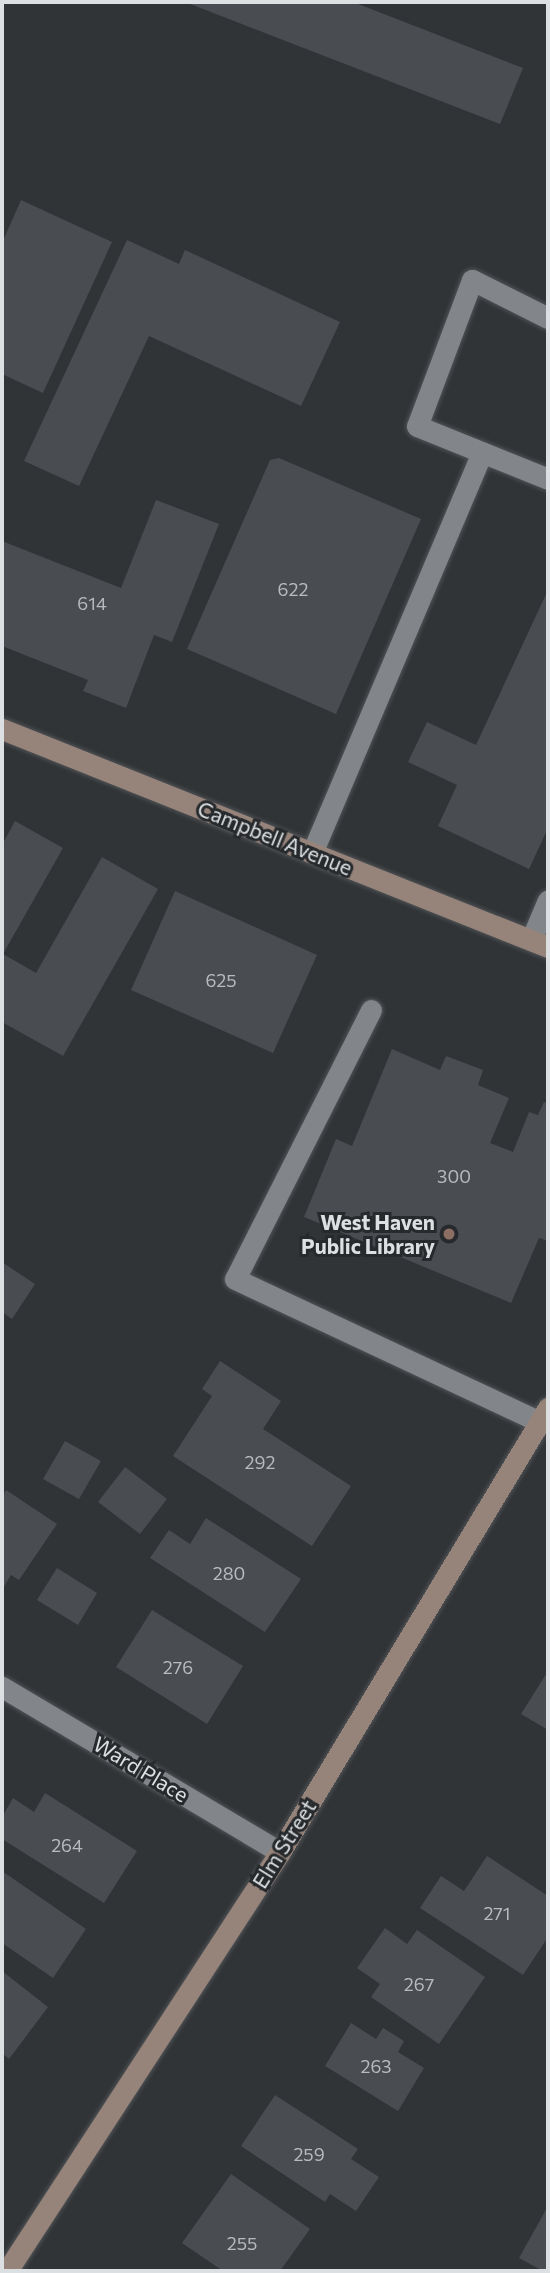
<!DOCTYPE html>
<html>
<head>
<meta charset="utf-8">
<style>
	body { margin:0 }
	#map { position:relative; width:550px; height:2273px; overflow:hidden; background:#313437; font-family:Commissioner,sans-serif }
	div>[style] { position:absolute }
	.building>* { inset:0; background:#494c50 }
	.roads { filter:drop-shadow(0 0 2px #505356) drop-shadow(0 0 2px #505356) }
	.service>* { height:21px; margin:-10.5px; padding:0 10.5px; transform-origin:10.5px; border-radius:10.5px; background:#82868a }
	.minor>* { height:21px; margin:-10.5px; padding:0 10.5px; transform-origin:10.5px; border-radius:10.5px; background:#82868a }
	.secondary>* { height:21px; margin:-10.5px; padding:0 10.5px; transform-origin:10.5px; border-radius:10.5px; background:#96837a }
	.dots>* { width:19px; height:19px; translate:-50% -50%; box-sizing:border-box; border:4px solid #272a2d; border-radius:50% }
	span { translate:-50% -50%; white-space:nowrap; text-align:center; line-height:1.15; -webkit-text-stroke:6px #272a2d; paint-order:stroke }
	.number-label { font-size:18px; color:#b8bbbe }
	.number-label span { -webkit-text-stroke-width:0 }
	.street-label { font-size:21px; color:#dde0e2 }
	.poi-label { font-size:21px; color:#dde0e2; font-weight:700 }
	.right { translate:-100% -50%; text-align:right }
	.frame { position:absolute; inset:0; border:4px solid #dde0e2; pointer-events:none }
</style>
</head>
<body>
<div id="map">
	<div class="building">
		<div style="clip-path:polygon(185px 2px,353px 2px,523px 68px,500px 124px)"></div>
		<div style="clip-path:polygon(21px 200px,112px 242px,43px 393px,2px 374px,2px 243px)"></div>
		<div style="clip-path:polygon(127px 240px,179px 264px,185px 250px,340px 322px,301px 406px,149px 336px,79px 486px,24px 461px)"></div>
		<div style="clip-path:polygon(279px 458px,421px 519px,336px 714px,187px 649px,270px 460px)"></div>
		<div style="clip-path:polygon(156px 500px,219px 524px,172px 642px,154px 635px,126px 708px,83px 691px,88px 680px,2px 646px,2px 541px,121px 588px)"></div>
		<div style="clip-path:polygon(548px 590px,548px 828px,529px 869px,438px 826px,457px 785px,408px 762px,427px 722px,476px 745px)"></div>
		<div style="clip-path:polygon(15px 821px,63px 848px,3px 954px,36px 973px,102px 857px,158px 889px,63px 1056px,2px 1022px,2px 845px)"></div>
		<div style="clip-path:polygon(175px 891px,317px 955px,273px 1053px,131px 990px)"></div>
		<div style="clip-path:polygon(392px 1049px,440px 1070px,446px 1056px,483px 1070px,478px 1085px,509px 1098px,490px 1143px,513px 1152px,529px 1112px,538px 1115px,544px 1102px,548px 1104px,548px 1241px,539px 1238px,511px 1303px,304px 1217px,336px 1139px,352px 1146px)"></div>
		<div style="clip-path:polygon(2px 1262px,35px 1284px,12px 1319px,2px 1312px)"></div>
		<div style="clip-path:polygon(220px 1361px,281px 1401px,263px 1429px,351px 1486px,312px 1546px,173px 1456px,212px 1396px,202px 1389px)"></div>
		<div style="clip-path:polygon(65px 1441px,101px 1461px,79px 1499px,43px 1479px)"></div>
		<div style="clip-path:polygon(125px 1467px,167px 1499px,140px 1534px,98px 1502px)"></div>
		<div style="clip-path:polygon(6px 1490px,57px 1524px,19px 1580px,11px 1575px,2px 1590px,2px 1497px)"></div>
		<div style="clip-path:polygon(206px 1518px,301px 1579px,265px 1632px,150px 1558px,169px 1530px,190px 1544px)"></div>
		<div style="clip-path:polygon(57px 1568px,97px 1593px,78px 1625px,37px 1600px)"></div>
		<div style="clip-path:polygon(152px 1610px,243px 1666px,207px 1724px,116px 1667px)"></div>
		<div style="clip-path:polygon(548px 1671px,548px 1730px,521px 1714px)"></div>
		<div style="clip-path:polygon(45px 1793px,137px 1851px,104px 1903px,2px 1839px,2px 1817px,13px 1798px,34px 1812px)"></div>
		<div style="clip-path:polygon(487px 1856px,548px 1896px,548px 1937px,523px 1975px,420px 1908px,441px 1876px,464px 1891px)"></div>
		<div style="clip-path:polygon(2px 1871px,86px 1929px,53px 1978px,2px 1943px)"></div>
		<div style="clip-path:polygon(385px 1928px,407px 1944px,417px 1930px,485px 1977px,439px 2044px,371px 1997px,380px 1984px,357px 1968px)"></div>
		<div style="clip-path:polygon(2px 1971px,48px 2007px,9px 2059px,2px 2053px)"></div>
		<div style="clip-path:polygon(351px 2023px,376px 2039px,383px 2028px,404px 2041px,398px 2052px,424px 2068px,398px 2111px,325px 2066px)"></div>
		<div style="clip-path:polygon(275px 2095px,358px 2149px,351px 2159px,379px 2177px,356px 2211px,330px 2194px,325px 2202px,241px 2146px)"></div>
		<div style="clip-path:polygon(231px 2174px,310px 2229px,280px 2271px,223px 2271px,182px 2243px)"></div>
		<div style="clip-path:polygon(548px 2206px,548px 2271px,543px 2271px,519px 2258px)"></div>
	</div>
	<div class="roads">
		<div class="service">
			<div style="left:548px;top:318px;width:85px;rotate:-153.4deg"></div>
			<div style="left:472px;top:280px;width:156px;rotate:110.6deg"></div>
			<div style="left:417px;top:426px;width:141px;rotate:22deg"></div>
			<div style="left:312px;top:853px;width:435px;rotate:-67deg"></div>
			<div style="left:531px;top:940px;width:43px;rotate:-67deg"></div>
			<div style="left:371px;top:1010px;width:301px;rotate:116.8deg"></div>
			<div style="left:235px;top:1279px;width:337px;rotate:25.1deg"></div>
		</div>
		<div class="minor">
			<div style="left:2px;top:1687px;width:323px;rotate:30.7deg"></div>
		</div>
		<div class="secondary">
			<div style="left:2px;top:729px;width:588px;rotate:21.77deg"></div>
			<div style="left:7px;top:2271px;width:500px;rotate:-56.91deg"></div>
			<div style="left:280px;top:1852px;width:519px;rotate:-58.88deg"></div>
		</div>
	</div>
	<div class="dots">
		<div style="left:449px;top:1234px;background:#8d6e63"></div>
	</div>
	<div class="number-label">
		<span style="left:293px;top:589px">622</span>
		<span style="left:92px;top:603px">614</span>
		<span style="left:221px;top:980px">625</span>
		<span style="left:454px;top:1176px">300</span>
		<span style="left:260px;top:1462px">292</span>
		<span style="left:229px;top:1573px">280</span>
		<span style="left:178px;top:1667px">276</span>
		<span style="left:67px;top:1845px">264</span>
		<span style="left:497px;top:1913px">271</span>
		<span style="left:419px;top:1984px">267</span>
		<span style="left:376px;top:2066px">263</span>
		<span style="left:309px;top:2154px">259</span>
		<span style="left:242px;top:2243px">255</span>
	</div>
	<div class="street-label">
		<span style="left:275px;top:838px;rotate:22deg">Campbell Avenue</span>
		<span style="left:141px;top:1769px;rotate:31deg">Ward Place</span>
		<span style="left:284px;top:1844px;rotate:-58deg">Elm Street</span>
	</div>
	<div class="poi-label">
		<span class="right" style="left:435px;top:1234px">West Haven<br>Public Library</span>
	</div>
	<div class="frame"></div>
</div>
</body>
</html>
